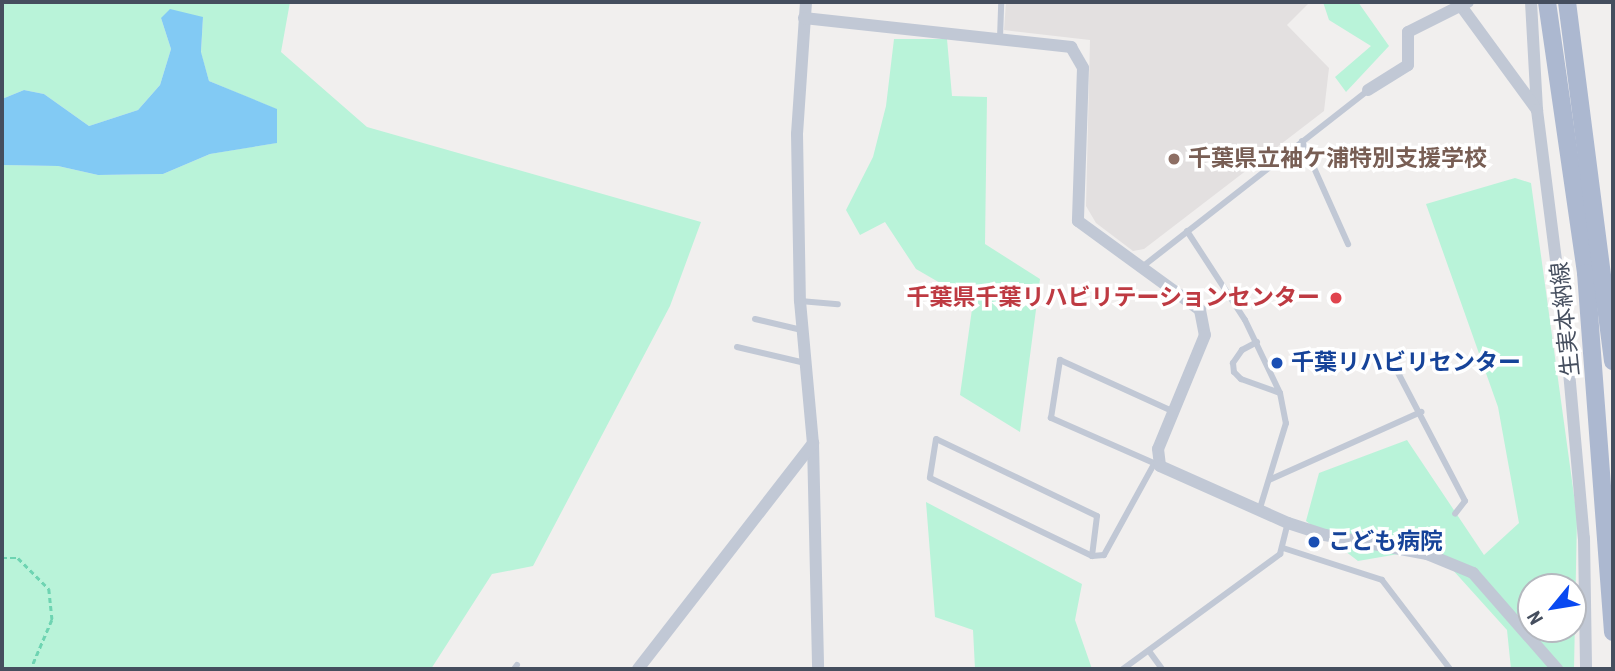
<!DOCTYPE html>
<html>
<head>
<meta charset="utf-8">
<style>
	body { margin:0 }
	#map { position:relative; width:1615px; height:671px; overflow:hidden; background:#f1efee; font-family:"Roboto Condensed","Noto Sans JP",sans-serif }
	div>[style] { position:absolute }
	.education>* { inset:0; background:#e3e0e0 }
	.green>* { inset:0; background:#b9f3d9 }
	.water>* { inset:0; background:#82caf4 }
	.path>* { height:2.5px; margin-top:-1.25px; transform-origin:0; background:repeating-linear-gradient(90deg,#6ed4b2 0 5px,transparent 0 8.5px) }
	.lane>* { height:6px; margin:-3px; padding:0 3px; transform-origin:3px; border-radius:3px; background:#c1c8d5 }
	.street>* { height:12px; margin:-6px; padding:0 6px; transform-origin:6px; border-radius:6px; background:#c1c8d5 }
	.primary>* { height:18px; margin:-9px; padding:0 9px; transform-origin:9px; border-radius:9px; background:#acb8d0 }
	.dots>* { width:19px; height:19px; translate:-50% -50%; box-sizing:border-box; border:4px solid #fff; border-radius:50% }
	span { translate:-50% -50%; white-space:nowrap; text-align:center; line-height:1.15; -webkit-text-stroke:7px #fff; paint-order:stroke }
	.education-label { font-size:23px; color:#785e54; font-weight:700 }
	.left { translate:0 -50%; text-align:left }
	.health-label { font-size:23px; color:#be3a42; font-weight:700 }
	.right { translate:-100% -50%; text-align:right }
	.street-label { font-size:23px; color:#454e5e }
	.transit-label { font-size:23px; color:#164399; font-weight:700 }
	.frame { position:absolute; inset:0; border:4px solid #454e5e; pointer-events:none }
	.north { position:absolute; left:1517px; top:573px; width:70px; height:70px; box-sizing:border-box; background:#fff; border:2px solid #b5b8bf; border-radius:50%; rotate:240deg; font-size:19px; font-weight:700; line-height:28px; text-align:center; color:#454e5e }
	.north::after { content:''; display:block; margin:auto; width:24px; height:32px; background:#0949f1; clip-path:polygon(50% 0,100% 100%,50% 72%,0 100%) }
</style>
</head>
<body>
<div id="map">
	<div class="education">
		<div style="clip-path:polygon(1006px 2px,1310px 2px,1287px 25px,1329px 68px,1324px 111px,1144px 249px,1133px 251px,1096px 223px,1086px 206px,1090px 40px,1004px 30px)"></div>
	</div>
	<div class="green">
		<div style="clip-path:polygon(2px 2px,290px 2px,281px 52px,367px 127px,701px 222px,670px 306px,533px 566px,492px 574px,431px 669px,2px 669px,2px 165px,58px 166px,98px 175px,163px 174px,210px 154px,276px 143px,276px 109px,209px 81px,201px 53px,203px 17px,161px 18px,171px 49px,160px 85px,138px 110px,89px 126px,44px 94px,24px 90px,2px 99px)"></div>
		<div style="clip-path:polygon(1323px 2px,1358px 2px,1389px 46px,1346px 92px,1335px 77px,1371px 46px,1329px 20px)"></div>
		<div style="clip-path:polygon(894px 39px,947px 39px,952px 96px,987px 97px,985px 244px,1040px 279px,1020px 432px,960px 395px,973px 302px,916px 269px,885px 222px,860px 235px,846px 210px,873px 157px,886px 106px)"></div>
		<div style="clip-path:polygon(evenodd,1515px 178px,1531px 183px,1577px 517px,1574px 669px,1511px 669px,1507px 630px,1433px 548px,1358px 561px,1306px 521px,1319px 473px,1407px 440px,1484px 555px,1519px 523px,1498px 407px,1426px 204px,1515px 178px,1531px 587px,1573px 587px,1573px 629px,1531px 629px,1531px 587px)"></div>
		<div style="clip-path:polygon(926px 502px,1082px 584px,1075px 620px,1092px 669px,975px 669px,973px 630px,935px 617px)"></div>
	</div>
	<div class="water">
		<div style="clip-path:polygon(170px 9px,203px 17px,201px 52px,209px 81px,277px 109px,277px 143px,210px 154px,163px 174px,98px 175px,58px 166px,2px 165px,2px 99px,24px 90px,44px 94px,89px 126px,138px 110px,160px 85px,171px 49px,161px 18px)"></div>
	</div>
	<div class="path">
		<div style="left:2px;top:558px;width:16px"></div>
		<div style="left:18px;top:558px;width:44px;rotate:45deg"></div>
		<div style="left:49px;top:589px;width:31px;rotate:84deg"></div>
		<div style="left:52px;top:620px;width:53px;rotate:113.2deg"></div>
	</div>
	<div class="lane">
		<div style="left:1000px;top:38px;width:36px;rotate:-88deg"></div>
		<div style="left:1302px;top:141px;width:113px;rotate:65.9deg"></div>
		<div style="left:1187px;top:231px;width:106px;rotate:56.9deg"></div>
		<div style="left:1245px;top:320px;width:81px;rotate:64.4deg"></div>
		<div style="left:1280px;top:393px;width:31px;rotate:79deg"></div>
		<div style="left:1286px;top:423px;width:89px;rotate:107deg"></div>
		<div style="left:1142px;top:267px;width:286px;rotate:-38deg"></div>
		<div style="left:800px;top:301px;width:38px;rotate:5deg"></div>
		<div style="left:755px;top:319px;width:48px;rotate:13.2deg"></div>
		<div style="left:1257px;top:342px;width:17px;rotate:152deg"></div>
		<div style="left:1242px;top:350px;width:16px;rotate:125deg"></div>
		<div style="left:1233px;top:363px;width:9px;rotate:84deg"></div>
		<div style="left:1234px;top:372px;width:10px;rotate:45deg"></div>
		<div style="left:1241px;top:379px;width:41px;rotate:19.7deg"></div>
		<div style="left:737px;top:347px;width:70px;rotate:13.2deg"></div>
		<div style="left:1395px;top:367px;width:151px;rotate:62.4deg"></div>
		<div style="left:1465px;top:501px;width:16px;rotate:128deg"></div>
		<div style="left:1156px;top:464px;width:115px;rotate:-156.3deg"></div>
		<div style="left:1051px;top:418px;width:59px;rotate:-81.2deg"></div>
		<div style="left:1060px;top:360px;width:125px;rotate:24.5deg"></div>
		<div style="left:1269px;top:480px;width:167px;rotate:-24.1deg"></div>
		<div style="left:1283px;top:548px;width:104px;rotate:17.9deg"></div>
		<div style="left:1382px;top:580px;width:112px;rotate:52.6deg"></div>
		<div style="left:1092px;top:556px;width:40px;rotate:-82.9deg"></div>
		<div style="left:1097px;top:516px;width:178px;rotate:-154.4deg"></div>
		<div style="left:936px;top:439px;width:39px;rotate:99deg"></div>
		<div style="left:930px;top:478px;width:180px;rotate:25.7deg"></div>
		<div style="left:1092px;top:556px;width:12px;rotate:-5deg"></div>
		<div style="left:1104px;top:555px;width:104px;rotate:-61.2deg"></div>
		<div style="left:1149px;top:651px;width:22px;rotate:54deg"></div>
		<div style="left:514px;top:669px;width:5px;rotate:-53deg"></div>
		<div style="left:1123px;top:669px;width:195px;rotate:-36.2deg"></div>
		<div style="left:1280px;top:554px;width:32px;rotate:-76deg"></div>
	</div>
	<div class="street">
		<div style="left:806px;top:2px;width:132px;rotate:93.9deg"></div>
		<div style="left:797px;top:134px;width:167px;rotate:89deg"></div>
		<div style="left:800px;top:301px;width:143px;rotate:84.8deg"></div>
		<div style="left:813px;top:443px;width:226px;rotate:88.7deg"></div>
		<div style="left:1531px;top:2px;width:108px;rotate:86.8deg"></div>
		<div style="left:1461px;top:6px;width:129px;rotate:53.8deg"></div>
		<div style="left:1537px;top:110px;width:230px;rotate:82.8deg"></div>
		<div style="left:1566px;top:338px;width:201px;rotate:84.9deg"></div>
		<div style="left:1584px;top:538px;width:131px;rotate:89.1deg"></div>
		<div style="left:804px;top:18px;width:269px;rotate:6.2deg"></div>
		<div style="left:1071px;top:47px;width:24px;rotate:60deg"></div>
		<div style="left:1083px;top:68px;width:153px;rotate:91.9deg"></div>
		<div style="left:1078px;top:221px;width:151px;rotate:36.1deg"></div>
		<div style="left:1200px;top:310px;width:25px;rotate:79deg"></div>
		<div style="left:1205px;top:335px;width:123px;rotate:112.4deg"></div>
		<div style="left:1158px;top:449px;width:17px;rotate:83deg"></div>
		<div style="left:1160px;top:466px;width:140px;rotate:24deg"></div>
		<div style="left:1288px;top:523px;width:39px;rotate:18deg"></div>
		<div style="left:1325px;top:535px;width:104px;rotate:10.6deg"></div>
		<div style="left:1427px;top:554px;width:50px;rotate:22.4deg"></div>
		<div style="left:1473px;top:573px;width:128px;rotate:48.8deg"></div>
		<div style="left:1368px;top:90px;width:47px;rotate:-32deg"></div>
		<div style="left:1408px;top:65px;width:33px;rotate:-90deg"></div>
		<div style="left:1408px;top:32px;width:67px;rotate:-26.6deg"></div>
		<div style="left:638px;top:669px;width:286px;rotate:-52.2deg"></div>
	</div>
	<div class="primary">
		<div style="left:1547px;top:2px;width:274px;rotate:81.8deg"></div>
		<div style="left:1586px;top:273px;width:360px;rotate:85.7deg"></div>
		<div style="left:1567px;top:2px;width:362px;rotate:82.7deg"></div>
	</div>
	<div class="dots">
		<div style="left:1174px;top:159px;background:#8d6e63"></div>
		<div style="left:1336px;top:298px;background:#e0444e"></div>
		<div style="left:1277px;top:363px;background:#1a4fb4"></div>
		<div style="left:1314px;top:542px;background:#1a4fb4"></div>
	</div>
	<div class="education-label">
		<span class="left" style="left:1188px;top:159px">千葉県立袖ケ浦特別支援学校</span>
	</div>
	<div class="health-label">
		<span class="right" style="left:1320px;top:298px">千葉県千葉リハビリテーションセンター</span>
	</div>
	<div class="street-label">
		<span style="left:1566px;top:319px;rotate:-96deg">生実本納線</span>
	</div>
	<div class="transit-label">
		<span class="left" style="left:1291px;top:363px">千葉リハビリセンター</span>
		<span class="left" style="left:1328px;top:542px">こども病院</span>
	</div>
	<div class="frame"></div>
	<div class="north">N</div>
</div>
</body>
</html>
